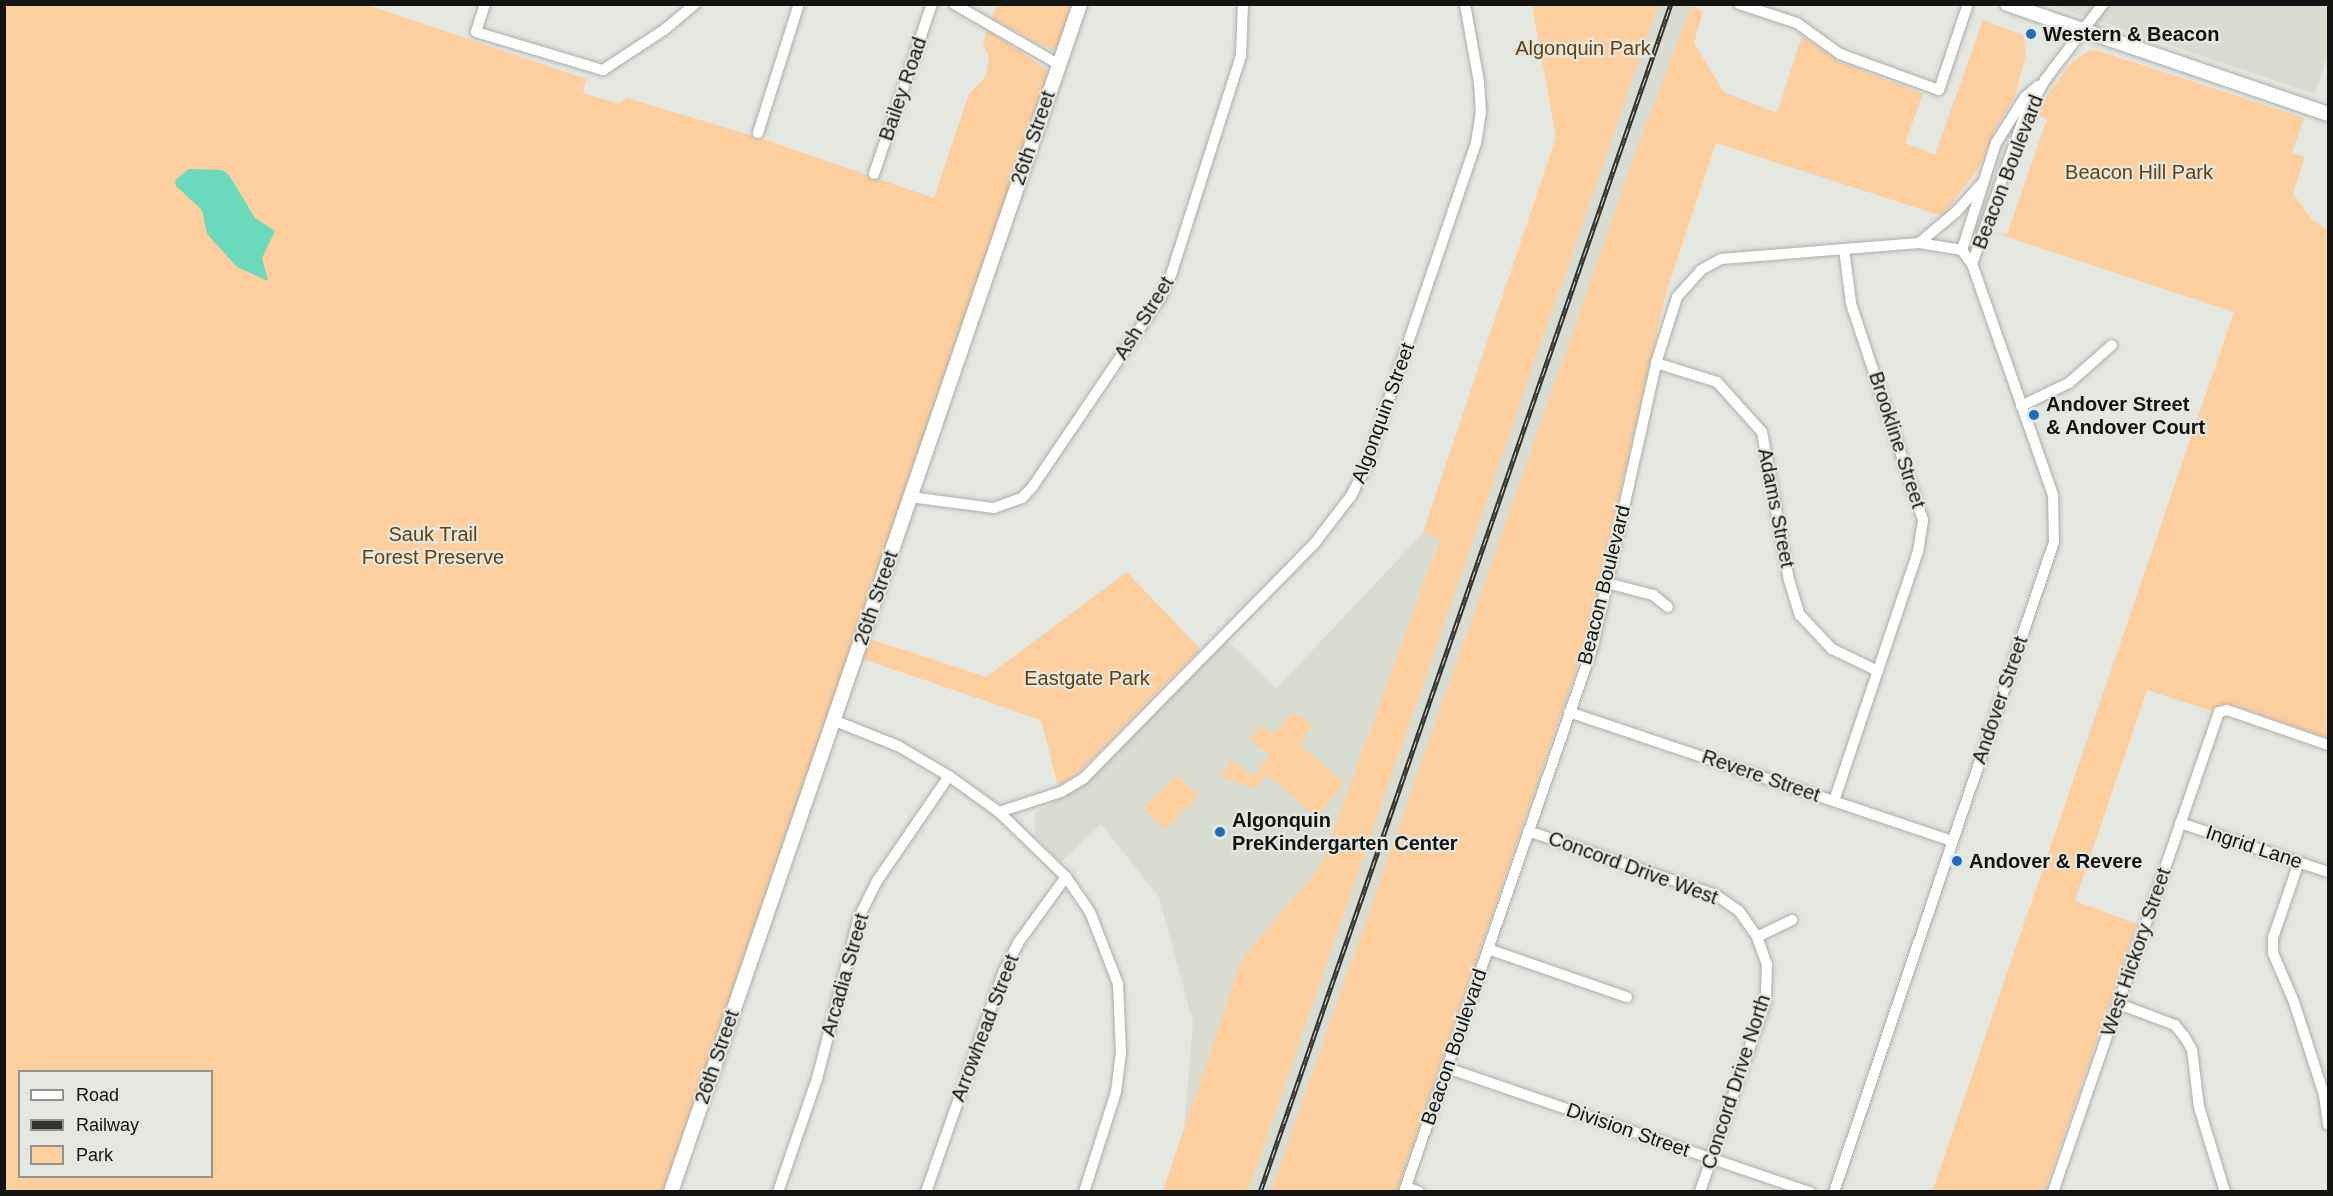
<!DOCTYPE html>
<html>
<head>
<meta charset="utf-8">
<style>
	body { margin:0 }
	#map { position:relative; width:2333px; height:1196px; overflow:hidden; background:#e5e7e1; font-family:Helvetica,sans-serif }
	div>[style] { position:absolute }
	.built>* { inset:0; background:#d9dcd0 }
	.green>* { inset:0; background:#fdcf9f }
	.water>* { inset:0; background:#6bdabc }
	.roads { filter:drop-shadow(0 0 2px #aeafaa) drop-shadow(0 0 2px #aeafaa) }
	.street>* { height:10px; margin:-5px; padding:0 5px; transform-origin:5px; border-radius:5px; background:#fff }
	.secondary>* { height:14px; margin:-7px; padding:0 7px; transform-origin:7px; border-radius:7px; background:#fff }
	.rail>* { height:5px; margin-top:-2.5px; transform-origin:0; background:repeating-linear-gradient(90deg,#e5e7e1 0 9px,#323331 0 18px); box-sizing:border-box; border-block:2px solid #323331 }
	.dots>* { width:16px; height:16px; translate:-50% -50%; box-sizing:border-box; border:3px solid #e5e7e1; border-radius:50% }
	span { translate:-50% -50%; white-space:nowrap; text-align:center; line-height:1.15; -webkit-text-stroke:4.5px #e5e7e1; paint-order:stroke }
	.poi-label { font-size:20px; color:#131412; font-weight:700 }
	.left { translate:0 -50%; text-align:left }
	.park-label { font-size:20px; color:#69400a }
	.street-label { font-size:20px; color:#131412 }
	.frame { position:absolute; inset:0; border:6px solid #131412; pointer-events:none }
	.legend { position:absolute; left:18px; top:1070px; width:195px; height:108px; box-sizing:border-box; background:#e5e7e1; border:2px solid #91938e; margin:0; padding:8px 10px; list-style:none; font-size:18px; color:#131412 }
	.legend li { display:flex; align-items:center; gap:12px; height:30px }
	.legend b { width:30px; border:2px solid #91938e }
</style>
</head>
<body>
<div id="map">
	<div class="built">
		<div style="clip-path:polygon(1658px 5px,1692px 5px,1640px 140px,1271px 1191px,1248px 1192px)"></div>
		<div style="clip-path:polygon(2051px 5px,2328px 5px,2328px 52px,2315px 94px)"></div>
		<div style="clip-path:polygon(1423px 533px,1440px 538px,1320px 867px,1241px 960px,1184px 1131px,1193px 1022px,1159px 897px,1101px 824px,1061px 862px,1035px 836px,1035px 813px,1085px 783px,1227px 640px,1276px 689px)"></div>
	</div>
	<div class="green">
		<div style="clip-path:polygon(evenodd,5px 5px,368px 5px,586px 79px,583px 93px,619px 104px,627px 98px,760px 138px,934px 198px,969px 94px,986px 76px,989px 57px,983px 43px,987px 29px,1047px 70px,1045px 87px,663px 1191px,5px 1192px,5px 5px,20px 1072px,212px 1072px,212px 1176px,20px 1176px,20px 1072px)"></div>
		<div style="clip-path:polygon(997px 5px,1073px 5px,1059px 46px,1051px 50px,992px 18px)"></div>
		<div style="clip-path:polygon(1532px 5px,1658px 5px,1248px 1191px,1163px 1191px,1241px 960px,1320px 867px,1440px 539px,1423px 533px,1556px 137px)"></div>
		<div style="clip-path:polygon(1692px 5px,1703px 11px,1694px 43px,1724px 92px,1777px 113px,1802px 36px,1838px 61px,1923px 94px,1905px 143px,1935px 155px,1983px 20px,2023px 35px,2026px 54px,2014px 99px,1996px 128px,1978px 169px,1942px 216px,1716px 143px,1666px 293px,1585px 645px,1397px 1191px,1271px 1191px,1640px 140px)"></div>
		<div style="clip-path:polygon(2096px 50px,2304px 118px,2292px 153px,2305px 157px,2293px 193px,2311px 219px,2328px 230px,2328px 738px,2233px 705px,2212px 711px,2147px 690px,2075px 901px,2137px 924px,2045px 1191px,1932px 1192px,2234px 312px,1992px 232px,2007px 235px,2047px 119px,2034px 114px,2071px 63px,2088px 51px)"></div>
		<div style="clip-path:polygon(1127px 572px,1200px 649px,1078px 773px,1058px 786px,1041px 720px,860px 658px,867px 638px,986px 677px)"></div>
		<div style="clip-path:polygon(1292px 712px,1312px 724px,1300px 745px,1344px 783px,1317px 817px,1267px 775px,1255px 789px,1219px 776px,1232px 760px,1252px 777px,1270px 756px,1250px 739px,1262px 725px,1274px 734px)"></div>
		<div style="clip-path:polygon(1177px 775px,1199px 796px,1165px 830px,1143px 809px)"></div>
	</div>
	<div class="water">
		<div style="clip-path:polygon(189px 169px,222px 170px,229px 175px,255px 218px,275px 231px,262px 258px,268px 281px,237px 267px,207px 234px,202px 210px,176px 186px,175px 180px)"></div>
	</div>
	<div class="roads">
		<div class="street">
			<div style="left:485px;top:4px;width:29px;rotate:108deg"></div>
			<div style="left:476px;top:32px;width:133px;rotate:16.7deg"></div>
			<div style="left:603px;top:70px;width:73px;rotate:-33.3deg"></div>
			<div style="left:664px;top:30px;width:40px;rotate:-40deg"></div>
			<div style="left:954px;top:4px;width:120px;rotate:30deg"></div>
			<div style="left:1739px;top:4px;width:61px;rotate:18.1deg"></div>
			<div style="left:1797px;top:23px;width:53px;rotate:35.8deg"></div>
			<div style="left:1840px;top:54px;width:105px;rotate:20deg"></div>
			<div style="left:1939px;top:90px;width:91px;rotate:-71.4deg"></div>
			<div style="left:758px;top:133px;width:135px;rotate:-72.4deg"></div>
			<div style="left:874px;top:174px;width:180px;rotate:-71.2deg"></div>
			<div style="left:1962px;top:250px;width:112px;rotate:-72.4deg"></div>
			<div style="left:1996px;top:143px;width:54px;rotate:-57.8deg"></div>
			<div style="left:2025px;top:97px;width:17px;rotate:-40deg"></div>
			<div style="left:1972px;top:264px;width:156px;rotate:-70.5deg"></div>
			<div style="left:2024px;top:117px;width:43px;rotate:-60.4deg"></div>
			<div style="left:2045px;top:80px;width:96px;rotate:-52.7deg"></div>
			<div style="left:1656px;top:363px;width:64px;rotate:17.3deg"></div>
			<div style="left:1717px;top:382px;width:67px;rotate:48deg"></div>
			<div style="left:1762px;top:432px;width:150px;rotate:79.7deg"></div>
			<div style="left:1789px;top:580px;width:37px;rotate:73deg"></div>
			<div style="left:1800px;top:615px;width:47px;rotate:46.7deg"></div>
			<div style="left:1832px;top:649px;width:51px;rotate:25.6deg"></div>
			<div style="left:2021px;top:406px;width:53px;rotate:-25.6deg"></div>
			<div style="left:2069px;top:383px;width:57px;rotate:-41.5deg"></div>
			<div style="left:910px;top:497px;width:85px;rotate:7.5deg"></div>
			<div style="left:994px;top:508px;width:30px;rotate:-20deg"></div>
			<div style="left:1022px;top:498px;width:16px;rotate:-47deg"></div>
			<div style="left:1033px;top:486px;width:228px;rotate:-55.9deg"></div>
			<div style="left:1161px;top:297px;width:24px;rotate:-66deg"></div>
			<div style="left:1171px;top:275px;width:231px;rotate:-72.3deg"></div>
			<div style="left:1241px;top:55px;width:51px;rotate:-87.8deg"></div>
			<div style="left:1607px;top:583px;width:48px;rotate:14.6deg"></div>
			<div style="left:1653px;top:595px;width:19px;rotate:39deg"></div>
			<div style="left:1569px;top:712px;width:404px;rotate:18.6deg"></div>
			<div style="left:833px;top:720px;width:70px;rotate:21.8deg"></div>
			<div style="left:898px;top:746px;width:59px;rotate:30.5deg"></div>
			<div style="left:949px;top:776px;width:62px;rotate:35.8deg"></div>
			<div style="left:999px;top:812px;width:93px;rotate:44.1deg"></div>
			<div style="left:1066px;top:877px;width:42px;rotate:55.6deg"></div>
			<div style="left:1090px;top:912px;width:77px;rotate:68.7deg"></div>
			<div style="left:1118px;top:984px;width:68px;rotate:87.5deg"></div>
			<div style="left:1121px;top:1052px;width:40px;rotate:97.1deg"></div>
			<div style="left:1116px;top:1092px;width:105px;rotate:107.7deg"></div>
			<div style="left:1834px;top:801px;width:263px;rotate:-71.4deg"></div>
			<div style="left:1918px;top:552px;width:32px;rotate:-81deg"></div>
			<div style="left:1923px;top:520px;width:229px;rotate:-108.4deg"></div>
			<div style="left:1851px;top:303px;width:54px;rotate:-97.4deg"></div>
			<div style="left:999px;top:812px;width:65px;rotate:-17.9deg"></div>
			<div style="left:1061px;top:792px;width:27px;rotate:-31deg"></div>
			<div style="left:1084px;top:778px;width:328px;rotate:-45.5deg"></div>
			<div style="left:1314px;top:544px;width:61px;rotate:-52.4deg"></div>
			<div style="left:1351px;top:496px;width:30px;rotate:-63deg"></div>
			<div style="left:1365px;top:469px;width:344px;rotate:-71.2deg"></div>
			<div style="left:1476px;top:143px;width:31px;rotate:-81deg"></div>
			<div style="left:1481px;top:112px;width:30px;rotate:-94deg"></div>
			<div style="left:1479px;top:82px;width:79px;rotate:-100.2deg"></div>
			<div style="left:2180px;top:823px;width:156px;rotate:18.3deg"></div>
			<div style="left:1528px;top:831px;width:199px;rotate:18.8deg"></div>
			<div style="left:1716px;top:895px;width:28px;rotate:35deg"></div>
			<div style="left:1739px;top:911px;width:32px;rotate:55deg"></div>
			<div style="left:1757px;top:937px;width:29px;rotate:70deg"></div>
			<div style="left:1767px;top:964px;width:36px;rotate:92deg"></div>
			<div style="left:1766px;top:1000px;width:203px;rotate:109deg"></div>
			<div style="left:2299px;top:862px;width:80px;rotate:108.9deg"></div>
			<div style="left:2273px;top:938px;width:15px;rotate:90deg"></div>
			<div style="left:2273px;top:953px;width:53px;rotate:66.8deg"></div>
			<div style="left:2294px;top:1002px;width:98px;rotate:72.1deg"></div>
			<div style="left:2324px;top:1095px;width:30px;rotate:82deg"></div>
			<div style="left:1757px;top:937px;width:39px;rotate:-26deg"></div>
			<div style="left:1488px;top:949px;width:147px;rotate:19.1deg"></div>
			<div style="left:2119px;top:1004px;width:60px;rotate:20.6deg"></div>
			<div style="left:2175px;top:1025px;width:14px;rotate:51deg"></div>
			<div style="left:2184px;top:1036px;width:16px;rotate:60deg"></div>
			<div style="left:2192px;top:1050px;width:57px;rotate:83deg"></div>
			<div style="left:2199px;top:1107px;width:89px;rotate:73deg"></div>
			<div style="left:1447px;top:1068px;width:384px;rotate:18.9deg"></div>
			<div style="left:1406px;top:1187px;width:14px;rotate:21deg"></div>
			<div style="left:778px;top:1192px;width:120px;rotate:-71deg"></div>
			<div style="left:817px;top:1079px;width:167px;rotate:-75.5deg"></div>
			<div style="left:859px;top:917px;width:40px;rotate:-63.4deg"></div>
			<div style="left:877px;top:881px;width:127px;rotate:-55.6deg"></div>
			<div style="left:926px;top:1192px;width:234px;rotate:-70.6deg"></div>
			<div style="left:1004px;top:971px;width:31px;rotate:-63deg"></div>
			<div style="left:1018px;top:943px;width:82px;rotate:-54deg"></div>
			<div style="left:1404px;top:1192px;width:578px;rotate:-70.91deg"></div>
			<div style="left:1593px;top:646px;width:290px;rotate:-77.4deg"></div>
			<div style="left:1656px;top:363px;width:69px;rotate:-72.3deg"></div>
			<div style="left:1677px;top:297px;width:36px;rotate:-48deg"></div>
			<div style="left:1701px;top:270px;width:23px;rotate:-29deg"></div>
			<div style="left:1721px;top:259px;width:199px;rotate:-4.6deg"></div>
			<div style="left:1919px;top:243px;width:48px;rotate:-40deg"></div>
			<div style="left:1956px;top:212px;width:36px;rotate:-48deg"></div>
			<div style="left:1834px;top:1192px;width:686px;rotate:-71.3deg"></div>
			<div style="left:2054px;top:542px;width:47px;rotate:-91.2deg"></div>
			<div style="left:2053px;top:495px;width:245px;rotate:-109.3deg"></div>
			<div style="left:1972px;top:264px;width:17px;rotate:-126deg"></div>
			<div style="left:1962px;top:250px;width:44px;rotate:-170.8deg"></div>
			<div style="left:2053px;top:1192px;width:508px;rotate:-70.92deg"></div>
			<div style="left:2219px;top:712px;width:8px;rotate:-14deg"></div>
			<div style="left:2227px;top:710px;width:107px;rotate:19.1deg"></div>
		</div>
		<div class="secondary">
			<div style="left:2007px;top:4px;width:339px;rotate:18.9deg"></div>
			<div style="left:671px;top:1192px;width:1256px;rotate:-71deg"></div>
		</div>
	</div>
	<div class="rail">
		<div style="left:1260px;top:1192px;width:1257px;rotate:-70.92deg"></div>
	</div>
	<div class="dots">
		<div style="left:2031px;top:34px;background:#1e6cbb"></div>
		<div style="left:2034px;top:415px;background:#1e6cbb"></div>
		<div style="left:1220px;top:832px;background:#1e6cbb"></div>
		<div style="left:1957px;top:861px;background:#1e6cbb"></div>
	</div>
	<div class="poi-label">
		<span class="left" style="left:2043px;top:34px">Western &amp; Beacon</span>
		<span class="left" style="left:2046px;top:416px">Andover Street<br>&amp; Andover Court</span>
		<span class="left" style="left:1232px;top:832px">Algonquin<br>PreKindergarten Center</span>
		<span class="left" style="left:1969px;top:861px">Andover &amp; Revere</span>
	</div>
	<div class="park-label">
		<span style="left:1583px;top:48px">Algonquin Park</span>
		<span style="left:2139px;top:172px">Beacon Hill Park</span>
		<span style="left:433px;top:546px">Sauk Trail<br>Forest Preserve</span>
		<span style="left:1087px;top:678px">Eastgate Park</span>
	</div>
	<div class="street-label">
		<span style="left:903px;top:89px;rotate:-71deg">Bailey Road</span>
		<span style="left:1033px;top:138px;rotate:-71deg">26th Street</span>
		<span style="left:2008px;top:172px;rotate:-69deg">Beacon Boulevard</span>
		<span style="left:1144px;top:318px;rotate:-58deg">Ash Street</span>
		<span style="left:1383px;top:413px;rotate:-70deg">Algonquin Street</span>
		<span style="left:1897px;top:440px;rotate:72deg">Brookline Street</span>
		<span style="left:1776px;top:508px;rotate:79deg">Adams Street</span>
		<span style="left:1604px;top:585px;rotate:-76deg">Beacon Boulevard</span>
		<span style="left:876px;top:598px;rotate:-71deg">26th Street</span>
		<span style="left:2000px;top:700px;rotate:-71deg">Andover Street</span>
		<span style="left:1761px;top:776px;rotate:19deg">Revere Street</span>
		<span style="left:2254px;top:847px;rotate:18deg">Ingrid Lane</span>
		<span style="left:1633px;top:868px;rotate:20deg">Concord Drive West</span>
		<span style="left:2136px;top:952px;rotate:-71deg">West Hickory Street</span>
		<span style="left:845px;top:975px;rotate:-74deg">Arcadia Street</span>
		<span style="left:985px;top:1028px;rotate:-69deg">Arrowhead Street</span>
		<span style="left:1454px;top:1047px;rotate:-71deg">Beacon Boulevard</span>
		<span style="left:717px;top:1057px;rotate:-71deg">26th Street</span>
		<span style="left:1736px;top:1082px;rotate:-72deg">Concord Drive North</span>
		<span style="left:1628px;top:1130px;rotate:19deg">Division Street</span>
	</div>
	<div class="frame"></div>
	<ul class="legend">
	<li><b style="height:8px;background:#fff"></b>Road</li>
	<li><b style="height:8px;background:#323331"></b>Railway</li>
	<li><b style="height:16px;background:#fdcf9f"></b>Park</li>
	</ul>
</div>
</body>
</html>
